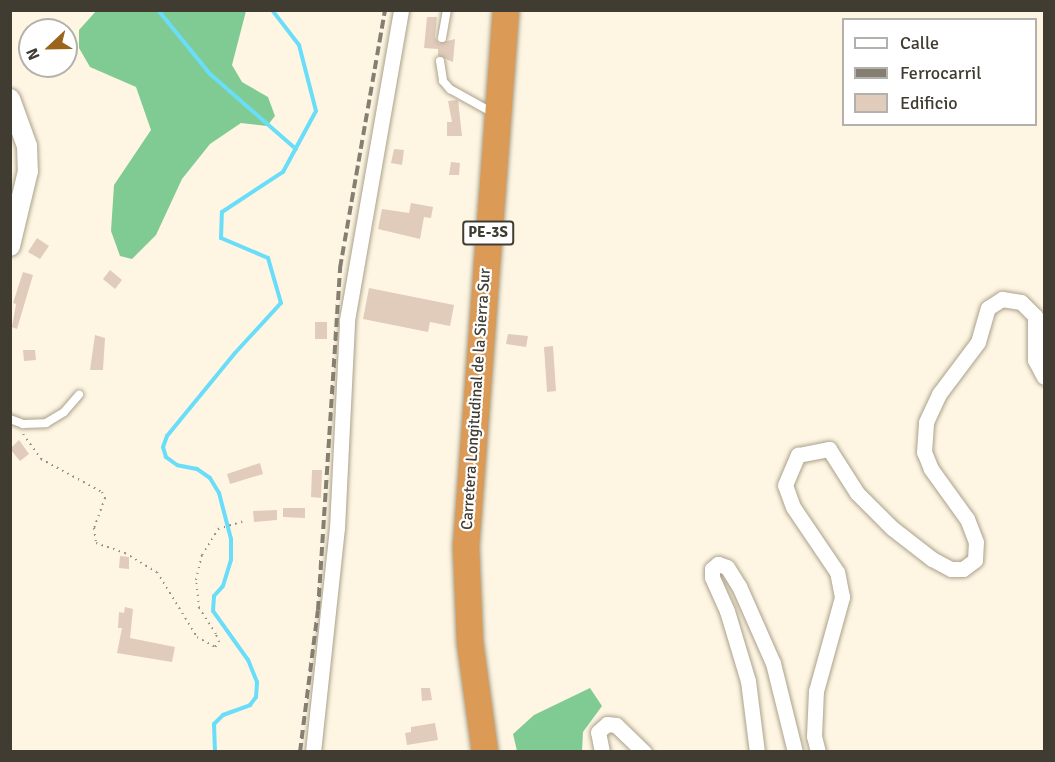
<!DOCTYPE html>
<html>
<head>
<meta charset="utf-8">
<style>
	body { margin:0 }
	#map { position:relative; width:1055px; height:762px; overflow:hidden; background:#fef6e3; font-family:Signika,sans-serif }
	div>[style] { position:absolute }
	.forest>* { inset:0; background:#80cb93 }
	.stream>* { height:4px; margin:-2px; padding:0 2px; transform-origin:2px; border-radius:2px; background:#6addf8 }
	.building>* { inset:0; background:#e1cbbb }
	.path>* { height:2px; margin-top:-1px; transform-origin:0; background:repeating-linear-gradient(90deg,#969082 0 1.5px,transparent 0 6px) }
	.roads { filter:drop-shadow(0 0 2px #aaa18a) drop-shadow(0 0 2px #aaa18a) }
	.service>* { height:8px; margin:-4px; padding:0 4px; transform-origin:4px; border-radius:4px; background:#fff }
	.minor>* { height:15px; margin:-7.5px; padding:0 7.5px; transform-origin:7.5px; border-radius:7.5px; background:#fff }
	.tertiary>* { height:20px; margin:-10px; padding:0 10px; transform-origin:10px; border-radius:10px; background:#fff }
	.trunk>* { height:26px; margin:-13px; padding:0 13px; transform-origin:13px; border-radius:13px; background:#dc9a57 }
	.rail>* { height:4px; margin-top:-2px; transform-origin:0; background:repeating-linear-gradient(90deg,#857f72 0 9px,transparent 0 13.5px) }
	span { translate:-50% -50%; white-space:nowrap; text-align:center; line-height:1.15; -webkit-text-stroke:4.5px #fff; paint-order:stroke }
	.shield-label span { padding:2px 4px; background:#fff; border:2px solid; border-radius:4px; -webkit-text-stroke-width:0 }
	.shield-label { font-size:15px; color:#403c32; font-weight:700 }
	.street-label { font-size:16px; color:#403c32 }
	.frame { position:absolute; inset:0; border:12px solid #403c32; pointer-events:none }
	.legend { position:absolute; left:842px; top:18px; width:195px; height:108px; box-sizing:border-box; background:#fff; border:2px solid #b3b1ad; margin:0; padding:8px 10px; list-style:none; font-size:18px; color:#403c32 }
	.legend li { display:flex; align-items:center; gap:12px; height:30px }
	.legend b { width:30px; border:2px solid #b3b1ad }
	.north { position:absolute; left:18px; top:18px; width:60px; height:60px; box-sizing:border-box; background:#fff; border:2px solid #b3b1ad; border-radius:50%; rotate:248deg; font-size:16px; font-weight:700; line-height:24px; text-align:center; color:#403c32 }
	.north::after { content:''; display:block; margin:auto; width:21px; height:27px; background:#9a641d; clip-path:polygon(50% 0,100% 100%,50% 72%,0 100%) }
</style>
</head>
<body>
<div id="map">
	<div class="forest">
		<div style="clip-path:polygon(97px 10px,246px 11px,232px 65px,242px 82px,268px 97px,275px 116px,267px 126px,241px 123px,210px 144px,182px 179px,156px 235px,132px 259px,120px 256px,111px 231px,114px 185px,151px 130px,136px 87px,90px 67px,79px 48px,79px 30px)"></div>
		<div style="clip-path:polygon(590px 688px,602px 706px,583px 732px,582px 751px,517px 751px,513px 734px,534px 715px)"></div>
	</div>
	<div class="stream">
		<div style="left:158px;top:10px;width:82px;rotate:50.9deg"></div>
		<div style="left:210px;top:74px;width:114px;rotate:41.1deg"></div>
		<div style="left:215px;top:752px;width:28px;rotate:-92deg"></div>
		<div style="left:214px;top:724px;width:13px;rotate:-45deg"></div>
		<div style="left:223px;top:715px;width:29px;rotate:-20deg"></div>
		<div style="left:250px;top:705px;width:10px;rotate:-53deg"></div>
		<div style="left:256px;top:697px;width:15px;rotate:-86deg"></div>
		<div style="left:257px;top:682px;width:24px;rotate:-112deg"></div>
		<div style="left:248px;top:660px;width:60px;rotate:-125.5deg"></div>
		<div style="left:213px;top:611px;width:15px;rotate:-86deg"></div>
		<div style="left:214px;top:596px;width:13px;rotate:-48deg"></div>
		<div style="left:223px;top:586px;width:27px;rotate:-73deg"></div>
		<div style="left:231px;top:560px;width:21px;rotate:-90deg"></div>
		<div style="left:231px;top:539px;width:48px;rotate:-104.6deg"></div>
		<div style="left:219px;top:493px;width:17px;rotate:-121deg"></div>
		<div style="left:210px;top:478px;width:16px;rotate:-145deg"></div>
		<div style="left:197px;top:469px;width:20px;rotate:-169deg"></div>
		<div style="left:177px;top:465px;width:14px;rotate:-144deg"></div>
		<div style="left:166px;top:457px;width:10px;rotate:-107deg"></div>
		<div style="left:163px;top:447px;width:12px;rotate:-70deg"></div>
		<div style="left:167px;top:436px;width:107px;rotate:-50.7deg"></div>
		<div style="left:235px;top:353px;width:68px;rotate:-47.4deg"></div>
		<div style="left:281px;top:303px;width:47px;rotate:-106.1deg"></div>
		<div style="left:268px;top:258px;width:51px;rotate:-156.9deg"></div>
		<div style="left:221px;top:238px;width:26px;rotate:-88deg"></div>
		<div style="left:222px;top:212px;width:73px;rotate:-33.3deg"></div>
		<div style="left:283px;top:172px;width:69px;rotate:-61.6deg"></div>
		<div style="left:316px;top:111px;width:68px;rotate:-104.4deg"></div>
		<div style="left:299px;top:45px;width:44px;rotate:-127.6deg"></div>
	</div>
	<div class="building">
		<div style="clip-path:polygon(427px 17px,437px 17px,435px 37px,439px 43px,455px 39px,453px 62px,438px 56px,438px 49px,424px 48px)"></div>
		<div style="clip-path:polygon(458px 100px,462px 136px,447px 136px,447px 122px,452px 122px,448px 101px)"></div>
		<div style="clip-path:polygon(394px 149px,404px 150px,402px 165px,391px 163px)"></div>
		<div style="clip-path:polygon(451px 162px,460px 163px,459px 175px,449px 175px)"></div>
		<div style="clip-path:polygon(411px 203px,433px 207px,431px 218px,424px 217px,420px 239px,378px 229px,382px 209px,409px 213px)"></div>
		<div style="clip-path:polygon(37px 238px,49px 246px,40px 259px,28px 252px)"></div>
		<div style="clip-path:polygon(110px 270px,122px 280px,115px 289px,103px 279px)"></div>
		<div style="clip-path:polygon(23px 272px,33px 275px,17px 329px,12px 327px,16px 304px,13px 303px)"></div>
		<div style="clip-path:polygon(369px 288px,454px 305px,450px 326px,430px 322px,428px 332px,363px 319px)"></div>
		<div style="clip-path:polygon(315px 322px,327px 322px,327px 339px,315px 339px)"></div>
		<div style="clip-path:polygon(508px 334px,528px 336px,526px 347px,506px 344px)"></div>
		<div style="clip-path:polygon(95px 335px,105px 338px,103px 370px,90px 370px)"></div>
		<div style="clip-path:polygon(553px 346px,556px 391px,547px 392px,544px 347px)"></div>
		<div style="clip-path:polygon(23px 350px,35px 350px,36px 360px,24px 361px)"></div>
		<div style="clip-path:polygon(19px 440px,29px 454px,20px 461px,10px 449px)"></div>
		<div style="clip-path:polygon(260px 463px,263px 474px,230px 484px,227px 474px)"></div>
		<div style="clip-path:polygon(312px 470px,322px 470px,321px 498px,311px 497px)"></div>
		<div style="clip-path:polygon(283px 508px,305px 508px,305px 518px,283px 517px)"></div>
		<div style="clip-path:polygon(277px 510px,277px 520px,254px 522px,253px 511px)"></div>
		<div style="clip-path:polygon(120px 556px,129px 557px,129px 569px,119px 568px)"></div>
		<div style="clip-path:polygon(125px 607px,133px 609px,130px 638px,175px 647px,172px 662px,117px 653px,122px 628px,118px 628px,119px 612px,124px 613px)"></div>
		<div style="clip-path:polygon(421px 688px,430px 688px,432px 700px,422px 701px)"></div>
		<div style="clip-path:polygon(435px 723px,438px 740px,407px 745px,405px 733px,411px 732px,411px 727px)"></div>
	</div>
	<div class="path">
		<div style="left:23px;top:434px;width:31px;rotate:54deg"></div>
		<div style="left:41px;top:459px;width:69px;rotate:28.4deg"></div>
		<div style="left:102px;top:492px;width:7px;rotate:63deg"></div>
		<div style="left:105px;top:498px;width:32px;rotate:110deg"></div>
		<div style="left:94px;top:528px;width:15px;rotate:82deg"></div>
		<div style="left:96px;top:543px;width:31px;rotate:19deg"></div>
		<div style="left:125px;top:553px;width:37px;rotate:31deg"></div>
		<div style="left:157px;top:572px;width:76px;rotate:58.4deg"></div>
		<div style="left:197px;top:637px;width:21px;rotate:29deg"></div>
		<div style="left:215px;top:647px;width:6px;rotate:-51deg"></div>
		<div style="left:219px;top:642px;width:9px;rotate:-111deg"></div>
		<div style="left:216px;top:634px;width:31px;rotate:-123deg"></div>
		<div style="left:199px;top:608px;width:28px;rotate:-96deg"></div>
		<div style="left:196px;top:580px;width:26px;rotate:-77deg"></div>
		<div style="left:202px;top:555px;width:31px;rotate:-58deg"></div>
		<div style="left:218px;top:529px;width:28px;rotate:-17deg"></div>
	</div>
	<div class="roads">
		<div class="service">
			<div style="left:442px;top:38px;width:28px;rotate:-80deg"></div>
			<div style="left:440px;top:61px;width:20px;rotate:81deg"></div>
			<div style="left:443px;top:81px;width:11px;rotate:49deg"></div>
			<div style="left:450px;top:89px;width:51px;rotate:29.1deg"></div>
			<div style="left:10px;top:419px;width:14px;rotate:21deg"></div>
			<div style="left:23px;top:424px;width:23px;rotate:-2deg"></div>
			<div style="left:46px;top:423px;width:21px;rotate:-31deg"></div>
			<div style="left:64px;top:412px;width:23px;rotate:-49deg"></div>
		</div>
		<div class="minor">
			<div style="left:313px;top:752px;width:225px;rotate:-83.9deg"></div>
			<div style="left:337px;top:528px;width:208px;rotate:-87.2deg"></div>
			<div style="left:347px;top:320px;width:315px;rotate:-80.1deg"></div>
			<div style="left:602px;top:752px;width:20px;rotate:-101deg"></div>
			<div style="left:598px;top:732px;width:12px;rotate:-42deg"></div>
			<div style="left:607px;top:724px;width:9px;rotate:6deg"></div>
			<div style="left:616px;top:725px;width:39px;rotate:44deg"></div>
			<div style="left:757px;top:752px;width:72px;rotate:-97.2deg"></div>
			<div style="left:748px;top:681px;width:73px;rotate:-106.7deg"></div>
			<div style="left:727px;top:611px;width:37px;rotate:-114deg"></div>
			<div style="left:712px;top:577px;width:8px;rotate:-90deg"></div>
			<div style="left:712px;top:569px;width:8px;rotate:-40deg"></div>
			<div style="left:718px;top:564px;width:9px;rotate:18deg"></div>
			<div style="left:727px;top:567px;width:22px;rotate:58deg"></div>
			<div style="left:739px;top:586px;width:84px;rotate:66.2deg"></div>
			<div style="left:773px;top:663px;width:92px;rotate:76.1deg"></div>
			<div style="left:818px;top:752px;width:16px;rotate:-104deg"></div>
			<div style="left:814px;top:736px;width:45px;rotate:-87.5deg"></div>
			<div style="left:816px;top:691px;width:98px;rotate:-74.5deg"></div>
			<div style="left:842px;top:597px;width:25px;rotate:-101deg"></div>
			<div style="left:837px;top:572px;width:78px;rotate:-124.1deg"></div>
			<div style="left:793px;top:507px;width:23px;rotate:-110deg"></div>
			<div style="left:785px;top:485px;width:33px;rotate:-67deg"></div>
			<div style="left:798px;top:455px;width:32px;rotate:-11deg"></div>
			<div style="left:829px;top:449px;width:52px;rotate:57.5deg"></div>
			<div style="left:857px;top:493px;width:49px;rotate:45deg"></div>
			<div style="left:892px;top:528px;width:51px;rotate:37.8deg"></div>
			<div style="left:932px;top:559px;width:21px;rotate:28deg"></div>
			<div style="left:951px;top:569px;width:12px"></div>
			<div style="left:963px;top:569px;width:15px;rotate:-37deg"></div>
			<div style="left:975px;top:560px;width:18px;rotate:-87deg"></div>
			<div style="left:976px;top:542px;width:25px;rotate:-111deg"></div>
			<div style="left:967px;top:519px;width:62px;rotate:-125.8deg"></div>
			<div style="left:931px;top:469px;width:18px;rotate:-112deg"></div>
			<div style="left:924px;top:452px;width:30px;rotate:-86deg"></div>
			<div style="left:926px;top:422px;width:31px;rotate:-65deg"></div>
			<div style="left:939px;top:394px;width:65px;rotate:-53.1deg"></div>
			<div style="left:978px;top:342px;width:35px;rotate:-74deg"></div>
			<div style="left:988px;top:308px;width:17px;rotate:-33deg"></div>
			<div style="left:1002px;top:299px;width:19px;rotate:9deg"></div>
			<div style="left:1021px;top:302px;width:20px;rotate:45deg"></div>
			<div style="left:1035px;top:316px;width:44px;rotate:90deg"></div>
			<div style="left:1035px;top:360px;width:19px;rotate:62deg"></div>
		</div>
		<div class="tertiary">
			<div style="left:10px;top:99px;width:50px;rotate:70.1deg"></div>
			<div style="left:27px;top:146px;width:25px;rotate:88deg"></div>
			<div style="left:28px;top:171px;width:77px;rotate:103.5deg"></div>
		</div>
		<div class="trunk">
			<div style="left:485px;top:752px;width:111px;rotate:-97.8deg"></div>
			<div style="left:470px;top:642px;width:95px;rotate:-92.4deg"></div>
			<div style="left:466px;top:547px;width:538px;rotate:-85.74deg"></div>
		</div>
	</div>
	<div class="rail">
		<div style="left:300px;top:752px;width:143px;rotate:-82.8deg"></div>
		<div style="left:318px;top:610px;width:343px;rotate:-86.3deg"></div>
		<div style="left:340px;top:268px;width:262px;rotate:-80.1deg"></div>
	</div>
	<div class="shield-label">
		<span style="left:488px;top:233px">PE-3S</span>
	</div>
	<div class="street-label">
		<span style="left:476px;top:399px;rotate:-86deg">Carretera Longitudinal de la Sierra Sur</span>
	</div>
	<div class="frame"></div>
	<ul class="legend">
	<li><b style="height:8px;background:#fff"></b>Calle</li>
	<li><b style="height:8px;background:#857f72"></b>Ferrocarril</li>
	<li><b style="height:16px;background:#e1cbbb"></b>Edificio</li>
	</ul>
	<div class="north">N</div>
</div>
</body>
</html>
